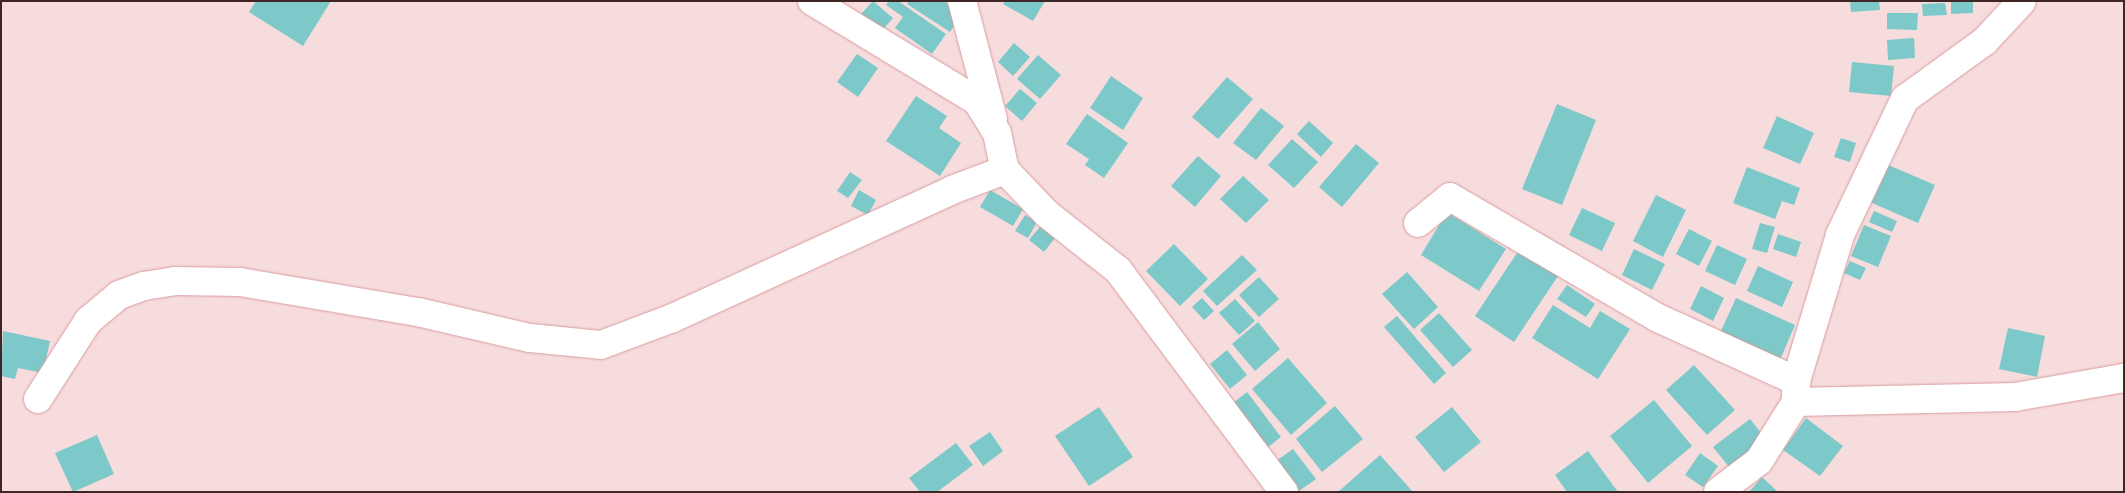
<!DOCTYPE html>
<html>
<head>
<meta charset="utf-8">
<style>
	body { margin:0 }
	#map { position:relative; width:2125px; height:493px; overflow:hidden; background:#f7dcdd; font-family:"Sofia Sans Condensed",sans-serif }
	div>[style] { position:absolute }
	.building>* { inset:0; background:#7dc8c8 }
	.roads { filter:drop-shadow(0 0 1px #d99c9e) drop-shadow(0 0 1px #d99c9e) }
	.street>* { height:28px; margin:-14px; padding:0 14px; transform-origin:14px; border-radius:14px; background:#fff }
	span { translate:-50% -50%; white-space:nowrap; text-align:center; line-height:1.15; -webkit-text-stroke:4px #fbeded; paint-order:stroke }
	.frame { position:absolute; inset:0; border:2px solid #3e2627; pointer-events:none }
</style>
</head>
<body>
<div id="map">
	<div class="building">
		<div style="clip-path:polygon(256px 1px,331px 1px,303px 46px,249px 12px)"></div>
		<div style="clip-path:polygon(873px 1px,893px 18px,881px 32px,861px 14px)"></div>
		<div style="clip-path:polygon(889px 1px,898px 1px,946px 34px,932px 54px,895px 28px,903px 17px,886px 5px)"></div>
		<div style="clip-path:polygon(909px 1px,944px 1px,962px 14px,950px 32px,907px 4px)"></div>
		<div style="clip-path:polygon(1005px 1px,1045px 1px,1033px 21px,1003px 4px)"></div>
		<div style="clip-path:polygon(1850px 1px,1879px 1px,1880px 10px,1851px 12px)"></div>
		<div style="clip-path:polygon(1951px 1px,1973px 1px,1973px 13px,1951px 14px)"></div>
		<div style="clip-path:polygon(1945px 3px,1947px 15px,1923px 16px,1922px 4px)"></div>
		<div style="clip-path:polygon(1887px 13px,1918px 13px,1917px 30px,1887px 29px)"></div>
		<div style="clip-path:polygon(1914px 38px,1915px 58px,1888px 60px,1887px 40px)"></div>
		<div style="clip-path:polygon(1014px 43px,1030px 57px,1013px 76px,998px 62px)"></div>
		<div style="clip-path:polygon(857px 54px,878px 68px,858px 97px,837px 82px)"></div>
		<div style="clip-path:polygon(1038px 55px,1061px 75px,1040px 99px,1017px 79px)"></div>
		<div style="clip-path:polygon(1852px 62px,1894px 66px,1891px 96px,1849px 92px)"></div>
		<div style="clip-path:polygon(1111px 76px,1143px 98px,1123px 130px,1090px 108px)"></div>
		<div style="clip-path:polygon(1227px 77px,1253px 99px,1218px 139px,1192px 117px)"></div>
		<div style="clip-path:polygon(1020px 89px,1037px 103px,1022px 121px,1005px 106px)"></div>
		<div style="clip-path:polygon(916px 96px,947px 116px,939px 128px,961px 143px,940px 176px,886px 141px)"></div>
		<div style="clip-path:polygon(1557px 104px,1596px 120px,1562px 205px,1522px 189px)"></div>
		<div style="clip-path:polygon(1261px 108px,1284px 126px,1256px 160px,1233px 143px)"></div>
		<div style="clip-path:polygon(1087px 114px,1128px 143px,1104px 178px,1085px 165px,1089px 159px,1066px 144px)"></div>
		<div style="clip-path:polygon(1777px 116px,1814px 133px,1800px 164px,1763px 148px)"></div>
		<div style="clip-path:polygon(1309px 121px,1333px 143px,1321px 157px,1297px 134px)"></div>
		<div style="clip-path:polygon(1841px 138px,1856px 143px,1850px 162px,1834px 157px)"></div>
		<div style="clip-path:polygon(1292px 139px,1318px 162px,1294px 188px,1268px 165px)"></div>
		<div style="clip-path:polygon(1356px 144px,1379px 163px,1342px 207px,1319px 187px)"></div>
		<div style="clip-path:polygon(1198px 156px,1221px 176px,1195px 207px,1171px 186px)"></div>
		<div style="clip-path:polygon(1886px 164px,1935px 185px,1918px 223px,1870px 202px)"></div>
		<div style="clip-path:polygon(1747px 167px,1800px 188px,1794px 205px,1782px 201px,1775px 219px,1733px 203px)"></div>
		<div style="clip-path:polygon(850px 172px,862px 180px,848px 198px,837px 191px)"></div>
		<div style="clip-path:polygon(1243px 176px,1269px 200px,1246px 223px,1220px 199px)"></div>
		<div style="clip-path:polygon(859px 190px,876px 200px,868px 215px,851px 206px)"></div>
		<div style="clip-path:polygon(990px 190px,1023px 209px,1013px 226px,980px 207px)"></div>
		<div style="clip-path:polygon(1656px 195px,1686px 210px,1663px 257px,1633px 241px)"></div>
		<div style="clip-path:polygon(1582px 208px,1615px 223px,1602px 251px,1569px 235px)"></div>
		<div style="clip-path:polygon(1874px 211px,1897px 221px,1892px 232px,1869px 222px)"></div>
		<div style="clip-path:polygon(1447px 212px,1506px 249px,1479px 291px,1421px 255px)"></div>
		<div style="clip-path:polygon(1025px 215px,1037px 222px,1028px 238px,1015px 231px)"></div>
		<div style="clip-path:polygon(1043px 223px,1058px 234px,1044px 252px,1029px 240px)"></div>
		<div style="clip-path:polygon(1760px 223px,1775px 227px,1767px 253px,1752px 249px)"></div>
		<div style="clip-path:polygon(1864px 225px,1891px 236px,1878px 267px,1851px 256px)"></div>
		<div style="clip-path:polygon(1689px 229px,1712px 241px,1699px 266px,1676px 254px)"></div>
		<div style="clip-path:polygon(1778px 234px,1801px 242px,1796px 257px,1773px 249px)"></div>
		<div style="clip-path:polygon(1174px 244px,1208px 279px,1180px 306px,1146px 271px)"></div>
		<div style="clip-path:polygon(1717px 245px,1747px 259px,1735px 285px,1705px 271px)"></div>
		<div style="clip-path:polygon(1634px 249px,1665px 264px,1652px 290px,1622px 275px)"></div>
		<div style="clip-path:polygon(1519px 250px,1558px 276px,1514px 342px,1475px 316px)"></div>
		<div style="clip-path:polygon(1242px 255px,1257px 270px,1217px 306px,1203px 291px)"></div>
		<div style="clip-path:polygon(1850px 261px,1866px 268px,1860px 280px,1844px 273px)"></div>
		<div style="clip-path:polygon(1758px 266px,1793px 282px,1782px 307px,1747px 291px)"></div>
		<div style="clip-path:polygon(1407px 272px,1438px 307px,1414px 329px,1382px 294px)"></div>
		<div style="clip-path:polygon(1259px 277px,1279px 299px,1259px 317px,1239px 295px)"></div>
		<div style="clip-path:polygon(1567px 285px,1595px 304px,1586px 317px,1557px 299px)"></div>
		<div style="clip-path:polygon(1701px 286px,1724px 298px,1713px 321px,1690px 309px)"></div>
		<div style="clip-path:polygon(1202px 298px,1214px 311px,1204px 320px,1192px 307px)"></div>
		<div style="clip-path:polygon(1736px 298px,1795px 325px,1780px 360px,1720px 333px)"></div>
		<div style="clip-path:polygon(1235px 299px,1255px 321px,1239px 335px,1219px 313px)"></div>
		<div style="clip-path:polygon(1553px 305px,1590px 328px,1600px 311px,1630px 329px,1598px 379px,1532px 338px)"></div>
		<div style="clip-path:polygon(1439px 313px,1472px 350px,1453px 367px,1420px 330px)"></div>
		<div style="clip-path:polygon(1397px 316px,1446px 373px,1434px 384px,1384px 327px)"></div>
		<div style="clip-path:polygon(1258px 322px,1280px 349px,1255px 371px,1232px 344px)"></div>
		<div style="clip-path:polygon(2008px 328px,2045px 336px,2037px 377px,1999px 369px)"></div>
		<div style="clip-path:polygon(3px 331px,50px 341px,43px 373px,18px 368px,15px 379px,1px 376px)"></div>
		<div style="clip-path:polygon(1227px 350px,1247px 375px,1230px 389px,1210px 364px)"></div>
		<div style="clip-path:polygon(1288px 358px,1327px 403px,1291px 435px,1252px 389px)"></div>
		<div style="clip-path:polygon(1694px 365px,1735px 410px,1707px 435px,1666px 390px)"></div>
		<div style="clip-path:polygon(1247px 392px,1281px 437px,1267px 448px,1233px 403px)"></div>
		<div style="clip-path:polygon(1654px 400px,1692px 446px,1648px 483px,1610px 436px)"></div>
		<div style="clip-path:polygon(1335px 406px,1363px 439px,1322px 472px,1296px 439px)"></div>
		<div style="clip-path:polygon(1099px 407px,1133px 457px,1089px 486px,1055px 436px)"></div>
		<div style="clip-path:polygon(1452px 407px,1481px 442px,1444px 472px,1415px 437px)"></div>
		<div style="clip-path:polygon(1806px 418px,1843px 446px,1820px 476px,1783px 450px)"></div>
		<div style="clip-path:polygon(1750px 419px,1766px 439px,1729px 467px,1713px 447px)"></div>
		<div style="clip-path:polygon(990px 432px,1003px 451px,983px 466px,969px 446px)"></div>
		<div style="clip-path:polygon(97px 435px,114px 474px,73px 492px,55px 453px)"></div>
		<div style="clip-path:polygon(956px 443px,973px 465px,937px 492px,920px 492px,909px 478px)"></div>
		<div style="clip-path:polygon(1293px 449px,1316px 479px,1299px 491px,1276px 461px)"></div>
		<div style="clip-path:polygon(1588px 451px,1618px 492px,1567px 492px,1555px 475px)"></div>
		<div style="clip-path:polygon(1700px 453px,1718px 466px,1703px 487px,1685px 475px)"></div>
		<div style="clip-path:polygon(1380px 455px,1413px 492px,1338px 492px)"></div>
		<div style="clip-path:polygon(1762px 477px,1778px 492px,1749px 492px)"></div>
	</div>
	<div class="roads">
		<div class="street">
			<div style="left:812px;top:1px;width:193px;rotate:31.2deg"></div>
			<div style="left:977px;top:101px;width:38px;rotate:58deg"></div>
			<div style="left:997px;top:133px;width:38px;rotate:78deg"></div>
			<div style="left:1005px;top:170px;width:61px;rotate:46.3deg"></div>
			<div style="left:1047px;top:214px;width:90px;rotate:38.3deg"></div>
			<div style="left:1118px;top:270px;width:277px;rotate:53.2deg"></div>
			<div style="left:962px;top:1px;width:122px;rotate:75.3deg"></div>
			<div style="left:1418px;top:223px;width:41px;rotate:-39.1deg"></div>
			<div style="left:1450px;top:197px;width:241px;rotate:30.2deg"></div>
			<div style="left:1658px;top:318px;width:152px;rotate:24.5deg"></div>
			<div style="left:38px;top:399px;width:93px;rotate:-57.3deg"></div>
			<div style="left:88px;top:321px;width:40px;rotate:-40deg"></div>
			<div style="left:119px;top:295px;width:27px;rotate:-20deg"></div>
			<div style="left:144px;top:286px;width:31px;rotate:-9deg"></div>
			<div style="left:175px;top:281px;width:65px;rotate:0.9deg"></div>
			<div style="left:240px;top:282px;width:181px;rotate:9.6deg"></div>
			<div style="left:418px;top:312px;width:115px;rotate:13.1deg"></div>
			<div style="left:530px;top:338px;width:71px;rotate:5.6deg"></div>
			<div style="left:601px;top:345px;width:77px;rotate:-20.6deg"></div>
			<div style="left:673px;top:318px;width:307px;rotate:-24.6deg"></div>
			<div style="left:952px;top:190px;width:57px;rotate:-20.7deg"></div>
			<div style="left:1796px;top:402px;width:219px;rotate:-1.3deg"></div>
			<div style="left:2015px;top:397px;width:111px;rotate:-9.9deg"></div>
			<div style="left:1718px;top:492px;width:51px;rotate:-37.1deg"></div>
			<div style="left:1759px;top:461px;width:70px;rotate:-57.9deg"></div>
			<div style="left:1796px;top:402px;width:21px;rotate:-90deg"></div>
			<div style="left:1796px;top:381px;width:152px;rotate:-73.2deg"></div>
			<div style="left:1840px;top:235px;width:151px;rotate:-64.5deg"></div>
			<div style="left:1905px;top:99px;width:99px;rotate:-35.9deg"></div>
			<div style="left:1985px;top:41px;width:54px;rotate:-47.2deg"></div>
		</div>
	</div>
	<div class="frame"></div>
</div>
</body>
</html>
